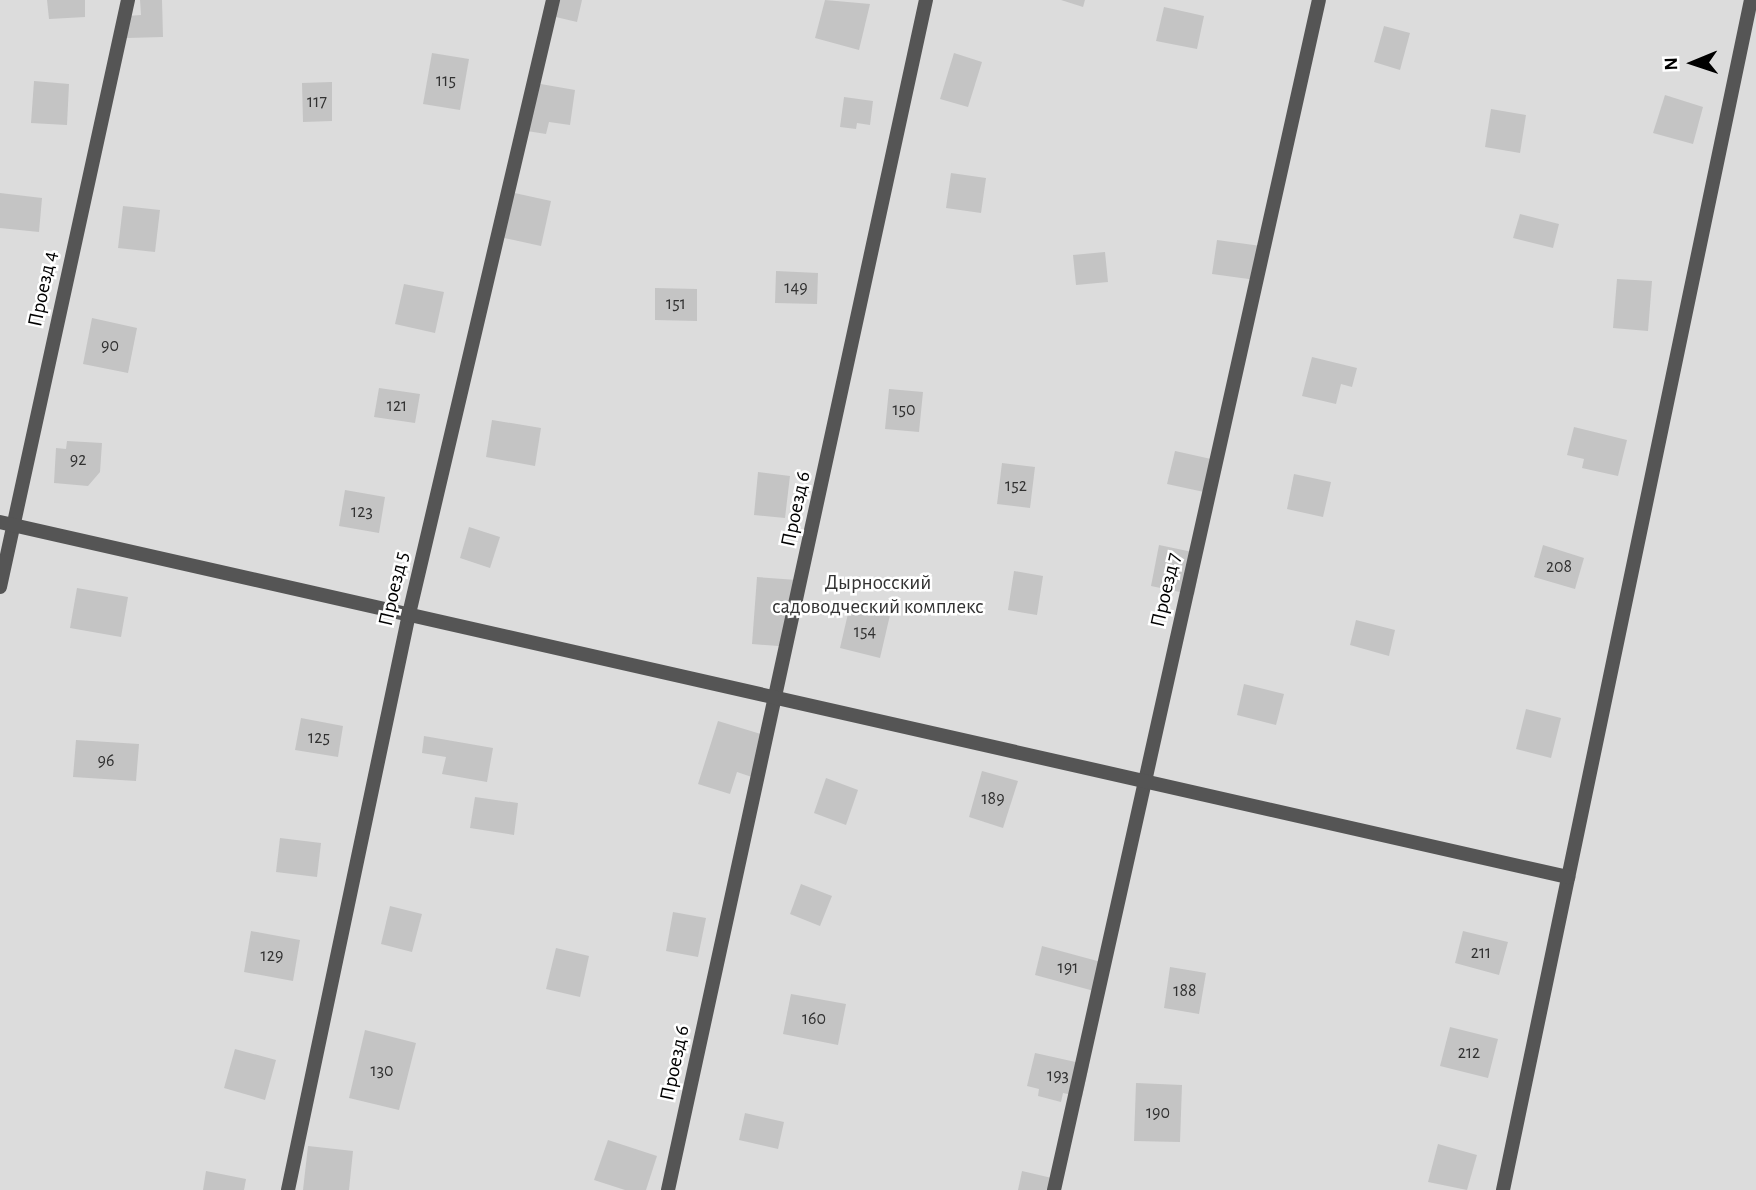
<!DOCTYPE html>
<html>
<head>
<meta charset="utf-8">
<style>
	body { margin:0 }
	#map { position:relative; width:1756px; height:1190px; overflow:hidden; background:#fff; font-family:"Alegreya Sans",sans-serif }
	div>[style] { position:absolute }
	.green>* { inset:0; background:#dcdcdc }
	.building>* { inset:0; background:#c4c4c4 }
	.lane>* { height:14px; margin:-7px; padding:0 7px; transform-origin:7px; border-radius:7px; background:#555 }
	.street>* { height:14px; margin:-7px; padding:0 7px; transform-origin:7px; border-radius:7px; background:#555 }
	span { translate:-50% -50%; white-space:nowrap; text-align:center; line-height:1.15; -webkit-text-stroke:5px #fff; paint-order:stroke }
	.number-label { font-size:18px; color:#313131 }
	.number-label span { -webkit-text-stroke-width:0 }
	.street-label { font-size:21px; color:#000 }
	.park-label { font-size:21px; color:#333 }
	.north { position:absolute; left:1658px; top:28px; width:70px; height:70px; -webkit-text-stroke:5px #fff; paint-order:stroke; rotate:268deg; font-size:19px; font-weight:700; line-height:28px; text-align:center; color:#000 }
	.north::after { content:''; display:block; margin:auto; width:24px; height:32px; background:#000; clip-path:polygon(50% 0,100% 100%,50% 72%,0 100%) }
</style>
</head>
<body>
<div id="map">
	<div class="green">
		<div style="clip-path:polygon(0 0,1756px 0,1756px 1190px,0 1190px)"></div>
	</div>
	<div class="building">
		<div style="clip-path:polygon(47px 0,85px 0,85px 17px,49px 19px)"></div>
		<div style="clip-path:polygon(140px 0,162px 0,163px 37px,127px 38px,127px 16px,141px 15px)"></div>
		<div style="clip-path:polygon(546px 0,582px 0,577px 22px,543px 14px)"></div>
		<div style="clip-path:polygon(825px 0,870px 4px,859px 50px,815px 38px)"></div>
		<div style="clip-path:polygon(1061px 0,1085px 0,1083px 7px)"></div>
		<div style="clip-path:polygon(1164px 7px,1204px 16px,1197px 49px,1156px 41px)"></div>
		<div style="clip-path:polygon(1384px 26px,1410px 33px,1400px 70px,1374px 62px)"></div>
		<div style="clip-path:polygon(432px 53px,469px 59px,460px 110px,423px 104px)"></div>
		<div style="clip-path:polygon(954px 53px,982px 62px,968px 107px,940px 99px)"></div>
		<div style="clip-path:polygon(34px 81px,69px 84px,67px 125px,31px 123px)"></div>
		<div style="clip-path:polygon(332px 82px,332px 121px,303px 122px,302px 83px)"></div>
		<div style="clip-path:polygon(535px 83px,575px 90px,570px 125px,549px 122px,546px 134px,527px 131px)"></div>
		<div style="clip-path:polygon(1665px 95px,1703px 107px,1693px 144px,1653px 133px)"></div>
		<div style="clip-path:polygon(844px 97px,873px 101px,870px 125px,857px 123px,856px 129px,840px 127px)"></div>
		<div style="clip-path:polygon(1491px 109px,1526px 115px,1520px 153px,1485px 147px)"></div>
		<div style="clip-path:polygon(951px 173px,986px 178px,981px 213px,946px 208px)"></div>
		<div style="clip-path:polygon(510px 192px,551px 201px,541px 246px,500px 237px)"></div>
		<div style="clip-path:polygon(0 193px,42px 198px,39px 232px,0 228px)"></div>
		<div style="clip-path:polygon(123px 206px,160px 210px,155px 252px,118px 248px)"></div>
		<div style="clip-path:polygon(1520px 214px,1559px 224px,1553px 248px,1513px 238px)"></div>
		<div style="clip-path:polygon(1217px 240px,1261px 246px,1256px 280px,1212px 274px)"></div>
		<div style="clip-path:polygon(1105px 252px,1108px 282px,1076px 285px,1073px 255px)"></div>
		<div style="clip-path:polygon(776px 271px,818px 273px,817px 304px,775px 303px)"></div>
		<div style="clip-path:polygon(1617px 279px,1652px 281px,1648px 331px,1613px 328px)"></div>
		<div style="clip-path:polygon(404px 284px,444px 292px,435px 333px,395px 324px)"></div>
		<div style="clip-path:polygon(655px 288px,697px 289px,697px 321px,655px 320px)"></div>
		<div style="clip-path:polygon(92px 318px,137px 328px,128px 373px,83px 364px)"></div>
		<div style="clip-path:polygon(1312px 357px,1357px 368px,1352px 387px,1341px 384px,1336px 404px,1302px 396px)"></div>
		<div style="clip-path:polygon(379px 388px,420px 394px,415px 423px,374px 417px)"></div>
		<div style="clip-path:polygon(889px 389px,923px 392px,919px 432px,885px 429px)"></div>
		<div style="clip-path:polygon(492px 420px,541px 428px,535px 466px,486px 457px)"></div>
		<div style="clip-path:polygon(1574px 427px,1627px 440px,1618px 476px,1582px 468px,1584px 459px,1567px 455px)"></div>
		<div style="clip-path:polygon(67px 441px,102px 443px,100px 472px,88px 486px,54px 483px,56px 448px,66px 449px)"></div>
		<div style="clip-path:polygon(1175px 451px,1211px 459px,1204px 492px,1167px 484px)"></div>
		<div style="clip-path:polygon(1002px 463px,1035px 467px,1030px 508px,997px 504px)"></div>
		<div style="clip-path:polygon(758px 472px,790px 476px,785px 518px,754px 515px)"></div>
		<div style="clip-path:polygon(1294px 474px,1331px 482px,1323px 517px,1287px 509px)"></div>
		<div style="clip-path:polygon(345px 490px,385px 497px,379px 533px,339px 526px)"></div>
		<div style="clip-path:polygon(469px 527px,500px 537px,490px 568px,460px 558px)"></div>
		<div style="clip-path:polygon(1159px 545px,1202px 554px,1194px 595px,1151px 586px)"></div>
		<div style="clip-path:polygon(1543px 545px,1584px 558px,1575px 589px,1534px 577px)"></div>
		<div style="clip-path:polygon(1014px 571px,1043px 576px,1037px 615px,1008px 610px)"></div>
		<div style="clip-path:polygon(757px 577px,797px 580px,791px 647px,752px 644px)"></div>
		<div style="clip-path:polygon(77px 588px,128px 597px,121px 637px,70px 628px)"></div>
		<div style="clip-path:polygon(850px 605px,890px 615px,880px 658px,840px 648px)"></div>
		<div style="clip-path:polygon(1356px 620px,1395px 630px,1389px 656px,1350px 645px)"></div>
		<div style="clip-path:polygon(1244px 684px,1284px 694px,1276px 725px,1237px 715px)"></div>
		<div style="clip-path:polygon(1526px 709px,1561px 718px,1551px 758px,1516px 749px)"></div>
		<div style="clip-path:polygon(301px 718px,343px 726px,338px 757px,295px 750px)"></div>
		<div style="clip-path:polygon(718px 721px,764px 735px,752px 777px,737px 772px,730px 794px,698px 784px)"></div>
		<div style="clip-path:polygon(424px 736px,493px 748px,487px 782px,442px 774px,446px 757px,422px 753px)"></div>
		<div style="clip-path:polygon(76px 740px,139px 744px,136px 781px,73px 777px)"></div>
		<div style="clip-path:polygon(982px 771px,1018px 781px,1003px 828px,969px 817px)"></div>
		<div style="clip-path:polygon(826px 778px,858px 790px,846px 825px,814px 813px)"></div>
		<div style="clip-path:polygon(475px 797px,518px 803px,514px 835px,470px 828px)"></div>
		<div style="clip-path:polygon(280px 838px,321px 843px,317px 877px,276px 872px)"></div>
		<div style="clip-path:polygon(801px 884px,832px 896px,820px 926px,790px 914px)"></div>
		<div style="clip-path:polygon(390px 906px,422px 914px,412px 952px,381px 944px)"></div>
		<div style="clip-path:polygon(673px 912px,706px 918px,698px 957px,666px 951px)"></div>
		<div style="clip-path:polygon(251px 931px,300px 940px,293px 981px,244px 972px)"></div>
		<div style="clip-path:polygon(1463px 931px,1508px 942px,1499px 975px,1455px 963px)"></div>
		<div style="clip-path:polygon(1042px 946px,1101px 962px,1094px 991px,1035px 975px)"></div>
		<div style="clip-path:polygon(556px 948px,589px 956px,580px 997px,546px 989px)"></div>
		<div style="clip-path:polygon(1170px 967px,1206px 973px,1199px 1014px,1164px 1008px)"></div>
		<div style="clip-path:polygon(791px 994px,846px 1004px,838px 1045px,783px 1034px)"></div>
		<div style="clip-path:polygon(1450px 1027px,1498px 1039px,1488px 1078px,1440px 1066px)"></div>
		<div style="clip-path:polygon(365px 1030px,416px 1043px,399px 1110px,349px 1098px)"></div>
		<div style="clip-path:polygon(235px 1049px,276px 1060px,265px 1100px,224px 1088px)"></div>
		<div style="clip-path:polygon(1035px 1053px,1089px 1065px,1082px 1097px,1063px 1093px,1061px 1102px,1038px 1096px,1039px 1089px,1027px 1086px)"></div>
		<div style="clip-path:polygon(1136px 1083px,1182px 1085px,1180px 1142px,1134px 1141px)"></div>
		<div style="clip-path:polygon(745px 1113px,784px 1122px,778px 1149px,739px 1140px)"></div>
		<div style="clip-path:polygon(608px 1140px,657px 1156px,646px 1190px,625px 1190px,594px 1180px)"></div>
		<div style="clip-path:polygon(1438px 1144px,1477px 1155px,1467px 1190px,1428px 1182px)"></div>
		<div style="clip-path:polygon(308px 1146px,353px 1151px,349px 1190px,303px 1190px)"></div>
		<div style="clip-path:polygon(206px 1171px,246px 1179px,244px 1190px,203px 1190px)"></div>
		<div style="clip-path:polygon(1022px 1171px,1056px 1179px,1053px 1190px,1018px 1190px)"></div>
	</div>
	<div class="lane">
		<div style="left:0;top:587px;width:601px;rotate:-77.7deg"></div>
		<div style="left:288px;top:1190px;width:589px;rotate:-78.14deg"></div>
		<div style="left:409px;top:614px;width:631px;rotate:-76.8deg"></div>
		<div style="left:668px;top:1190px;width:1218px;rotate:-77.77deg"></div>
		<div style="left:1054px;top:1190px;width:1219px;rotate:-77.45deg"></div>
		<div style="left:1503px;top:1190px;width:1216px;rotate:-78.23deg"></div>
	</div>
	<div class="street">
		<div style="left:0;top:522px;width:1608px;rotate:12.76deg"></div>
	</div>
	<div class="number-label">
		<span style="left:446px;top:81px">115</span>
		<span style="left:317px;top:102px">117</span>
		<span style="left:796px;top:288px">149</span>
		<span style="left:676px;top:304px">151</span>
		<span style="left:110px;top:346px">90</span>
		<span style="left:397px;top:406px">121</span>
		<span style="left:904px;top:410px">150</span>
		<span style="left:78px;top:460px">92</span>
		<span style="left:1016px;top:486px">152</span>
		<span style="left:362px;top:512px">123</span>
		<span style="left:1559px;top:567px">208</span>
		<span style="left:865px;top:632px">154</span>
		<span style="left:319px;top:738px">125</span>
		<span style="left:106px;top:761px">96</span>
		<span style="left:993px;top:799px">189</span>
		<span style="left:1481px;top:953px">211</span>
		<span style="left:272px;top:956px">129</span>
		<span style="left:1068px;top:968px">191</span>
		<span style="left:1185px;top:991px">188</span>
		<span style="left:814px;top:1019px">160</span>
		<span style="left:1469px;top:1053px">212</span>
		<span style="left:382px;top:1071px">130</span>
		<span style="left:1058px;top:1076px">193</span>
		<span style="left:1158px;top:1113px">190</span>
	</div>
	<div class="street-label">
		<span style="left:43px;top:289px;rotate:-78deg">Проезд 4</span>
		<span style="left:796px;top:509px;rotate:-78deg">Проезд 6</span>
		<span style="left:394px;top:589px;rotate:-77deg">Проезд 5</span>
		<span style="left:1166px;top:590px;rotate:-77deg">Проезд 7</span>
		<span style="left:675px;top:1063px;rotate:-78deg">Проезд 6</span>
	</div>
	<div class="park-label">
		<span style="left:878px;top:595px">Дырносский<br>садоводческий комплекс</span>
	</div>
	<div class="north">N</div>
</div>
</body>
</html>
